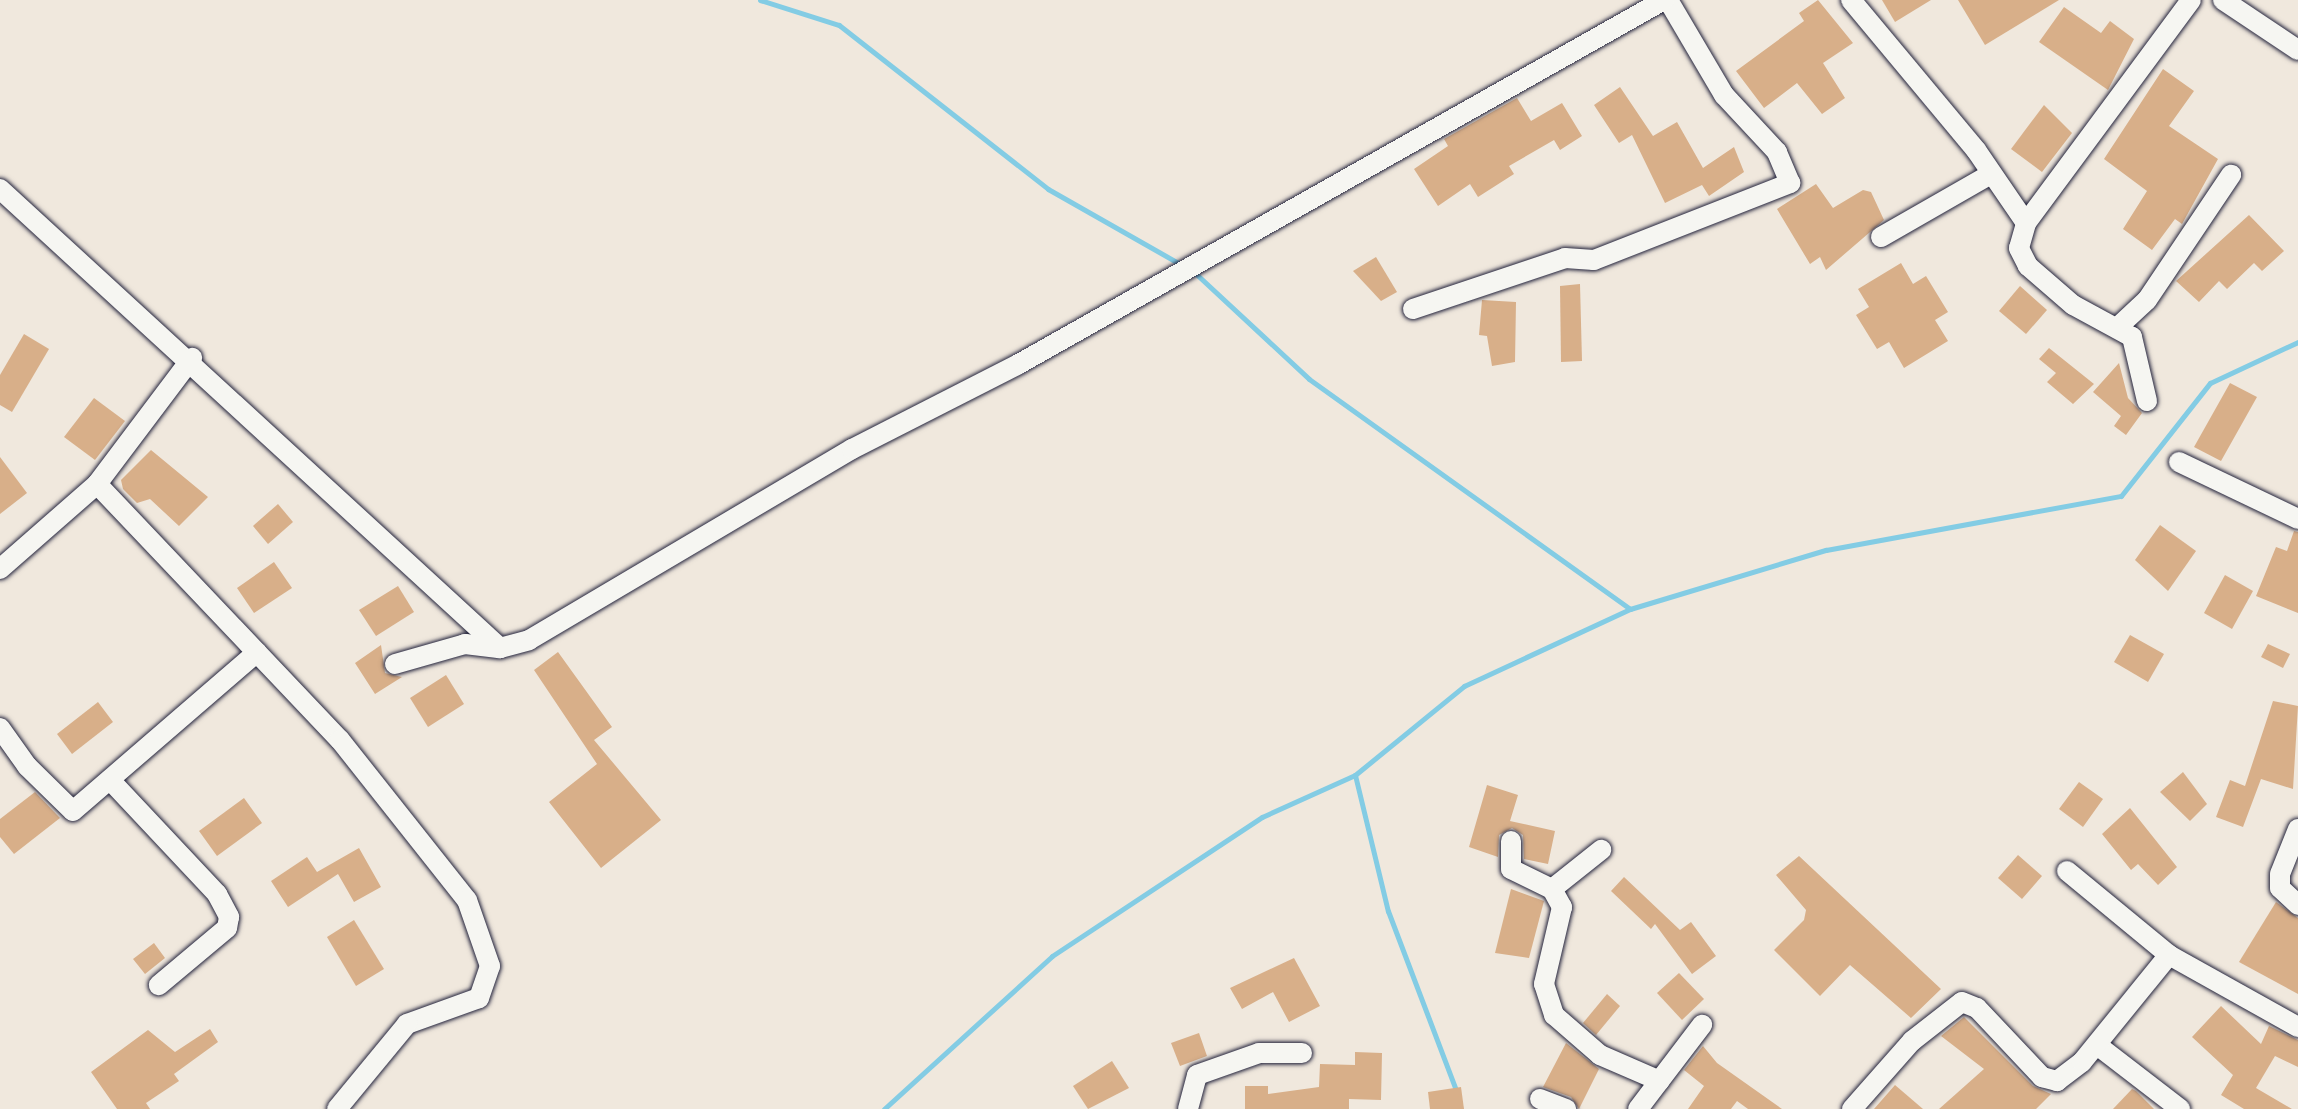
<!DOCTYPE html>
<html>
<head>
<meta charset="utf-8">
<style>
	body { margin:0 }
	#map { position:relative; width:2298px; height:1109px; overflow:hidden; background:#f0e8dd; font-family:Sriracha,sans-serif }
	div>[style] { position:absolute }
	.stream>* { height:5px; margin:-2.5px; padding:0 2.5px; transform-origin:2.5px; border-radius:2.5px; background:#83cce4 }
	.building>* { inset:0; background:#d8af89 }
	.roads { filter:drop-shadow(0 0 2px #22223b) drop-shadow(0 0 2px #22223b) }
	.minor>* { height:20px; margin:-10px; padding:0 10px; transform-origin:10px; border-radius:10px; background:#f6f6f2 }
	span { translate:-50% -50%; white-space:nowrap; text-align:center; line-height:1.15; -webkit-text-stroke:6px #f6f6f2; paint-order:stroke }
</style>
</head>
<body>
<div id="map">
	<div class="stream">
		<div style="left:760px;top:0;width:83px;rotate:17.6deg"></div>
		<div style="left:839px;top:25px;width:266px;rotate:38.1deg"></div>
		<div style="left:1048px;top:189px;width:154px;rotate:29.6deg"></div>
		<div style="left:1194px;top:272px;width:157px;rotate:42.9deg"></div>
		<div style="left:1309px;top:379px;width:395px;rotate:35.6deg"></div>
		<div style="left:1355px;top:775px;width:140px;rotate:76.4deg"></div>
		<div style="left:1388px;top:911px;width:195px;rotate:69.2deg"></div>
		<div style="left:884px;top:1109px;width:227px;rotate:-42.3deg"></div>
		<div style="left:1052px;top:956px;width:252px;rotate:-33.5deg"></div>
		<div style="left:1262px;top:817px;width:102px;rotate:-24.3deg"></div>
		<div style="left:1355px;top:775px;width:141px;rotate:-39.2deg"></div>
		<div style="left:1464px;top:686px;width:183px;rotate:-24.9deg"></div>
		<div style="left:1630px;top:609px;width:205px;rotate:-16.8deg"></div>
		<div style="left:1826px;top:550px;width:300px;rotate:-10.4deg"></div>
		<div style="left:2121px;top:496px;width:144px;rotate:-51.8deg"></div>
		<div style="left:2210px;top:383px;width:97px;rotate:-25deg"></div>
	</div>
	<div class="building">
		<div style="clip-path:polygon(1818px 0,1853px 43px,1823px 63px,1845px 98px,1822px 114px,1797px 83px,1764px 108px,1736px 71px,1804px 21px,1799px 13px)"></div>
		<div style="clip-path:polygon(1882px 0,1931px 0,1895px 22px)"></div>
		<div style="clip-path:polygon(1958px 0,2059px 0,1985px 45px)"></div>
		<div style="clip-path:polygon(2064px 7px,2101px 33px,2110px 21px,2134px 39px,2108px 90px,2039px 42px)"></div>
		<div style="clip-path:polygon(2163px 69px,2194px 91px,2169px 126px,2218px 159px,2182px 224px,2175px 219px,2152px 250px,2123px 229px,2147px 191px,2104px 159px)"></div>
		<div style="clip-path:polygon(1620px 87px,1653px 136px,1677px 122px,1703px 168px,1734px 147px,1744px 172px,1709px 196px,1702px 185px,1665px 203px,1632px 135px,1619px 143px,1594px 105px)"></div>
		<div style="clip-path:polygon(1517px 98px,1531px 121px,1562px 103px,1582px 136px,1560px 150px,1554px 140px,1509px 166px,1514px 174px,1478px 197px,1470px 184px,1438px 206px,1414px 169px,1448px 146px,1444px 139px)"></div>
		<div style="clip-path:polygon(2044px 105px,2072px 133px,2042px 172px,2011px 149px)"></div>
		<div style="clip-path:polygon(1816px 184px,1833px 208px,1863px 190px,1871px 192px,1884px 220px,1826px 270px,1820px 257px,1810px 264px,1777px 209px)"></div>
		<div style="clip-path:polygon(2249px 215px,2284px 251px,2262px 271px,2254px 263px,2227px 289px,2219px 281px,2199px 302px,2176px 281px)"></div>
		<div style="clip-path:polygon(1376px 257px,1397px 292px,1381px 301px,1353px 271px)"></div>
		<div style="clip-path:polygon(1901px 263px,1913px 284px,1926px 276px,1948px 312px,1935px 320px,1948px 341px,1904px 368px,1889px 342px,1877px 349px,1856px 315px,1869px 307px,1858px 289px)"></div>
		<div style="clip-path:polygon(1580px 284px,1582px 361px,1561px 362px,1560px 286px)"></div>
		<div style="clip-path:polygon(2020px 286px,2047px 310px,2026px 334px,1999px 311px)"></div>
		<div style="clip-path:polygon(1482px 300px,1516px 302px,1515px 362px,1492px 366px,1487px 336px,1479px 335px)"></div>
		<div style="clip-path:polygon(24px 334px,49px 349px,12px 412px,0 405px,0 375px)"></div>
		<div style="clip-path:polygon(2049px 348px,2094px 384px,2073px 404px,2047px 382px,2056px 373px,2039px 359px)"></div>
		<div style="clip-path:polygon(2119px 363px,2128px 398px,2142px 413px,2126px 435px,2114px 426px,2121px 416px,2093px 392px)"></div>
		<div style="clip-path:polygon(2230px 383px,2257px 397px,2221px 461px,2194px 447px)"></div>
		<div style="clip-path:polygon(94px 398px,125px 421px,95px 460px,64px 437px)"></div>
		<div style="clip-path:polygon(151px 450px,208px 497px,179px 526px,150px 499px,137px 503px,123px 489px,121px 480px)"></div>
		<div style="clip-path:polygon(0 457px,27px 493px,0 514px)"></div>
		<div style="clip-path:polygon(278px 504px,293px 522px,268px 544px,253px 526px)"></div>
		<div style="clip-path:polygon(2160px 525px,2196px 551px,2168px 591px,2135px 560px)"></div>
		<div style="clip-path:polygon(2294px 531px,2298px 532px,2298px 613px,2256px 596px,2276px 547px,2287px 551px)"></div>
		<div style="clip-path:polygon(274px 562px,292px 588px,254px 613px,237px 588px)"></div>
		<div style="clip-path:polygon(2225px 575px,2253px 591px,2232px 629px,2204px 613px)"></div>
		<div style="clip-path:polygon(398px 586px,414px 612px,376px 636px,359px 610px)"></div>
		<div style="clip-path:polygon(2130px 635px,2164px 654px,2148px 682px,2114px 662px)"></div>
		<div style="clip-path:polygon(2268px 644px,2290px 654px,2283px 668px,2261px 657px)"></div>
		<div style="clip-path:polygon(381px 645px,385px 673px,402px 677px,375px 694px,355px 663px)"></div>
		<div style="clip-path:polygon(558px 652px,612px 727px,594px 740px,661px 820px,601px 868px,549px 802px,597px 764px,534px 670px)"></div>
		<div style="clip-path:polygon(446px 675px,464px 704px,428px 727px,410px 698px)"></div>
		<div style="clip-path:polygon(2273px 701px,2298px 706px,2293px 789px,2261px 779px,2243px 827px,2216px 817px,2230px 780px,2245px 786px)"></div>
		<div style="clip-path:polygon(98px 702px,113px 722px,72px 754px,57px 734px)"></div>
		<div style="clip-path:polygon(2183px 772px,2207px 804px,2190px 821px,2160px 792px)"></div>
		<div style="clip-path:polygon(2079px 782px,2103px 799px,2083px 827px,2059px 809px)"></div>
		<div style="clip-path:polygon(1487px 785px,1518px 795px,1510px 821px,1555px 831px,1548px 864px,1524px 859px,1523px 835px,1512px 828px,1499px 835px,1498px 857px,1469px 847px)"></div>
		<div style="clip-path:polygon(35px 792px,60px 818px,14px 854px,0 837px,0 819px)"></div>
		<div style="clip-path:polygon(244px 798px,262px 823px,217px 856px,199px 831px)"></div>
		<div style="clip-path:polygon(2130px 808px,2177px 867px,2158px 885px,2138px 864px,2131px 870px,2102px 834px)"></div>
		<div style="clip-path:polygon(359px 848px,381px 887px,354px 902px,338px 874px,288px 907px,271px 881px,307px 857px,317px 872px)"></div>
		<div style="clip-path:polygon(2018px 855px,2042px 876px,2022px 899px,1998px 878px)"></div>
		<div style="clip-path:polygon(1799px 856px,1941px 989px,1911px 1018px,1850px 965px,1820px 996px,1774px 950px,1804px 920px,1806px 910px,1776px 875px)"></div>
		<div style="clip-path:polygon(1624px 877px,1680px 930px,1691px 922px,1716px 956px,1692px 974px,1655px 924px,1651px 929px,1611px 891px)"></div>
		<div style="clip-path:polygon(1511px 889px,1544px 901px,1529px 958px,1495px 953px)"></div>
		<div style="clip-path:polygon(2276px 902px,2298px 918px,2298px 994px,2239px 962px)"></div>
		<div style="clip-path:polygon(354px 920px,384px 969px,356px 986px,327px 937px)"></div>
		<div style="clip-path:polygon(154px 943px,165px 958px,145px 974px,133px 959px)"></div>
		<div style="clip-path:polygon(1294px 958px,1320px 1006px,1289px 1022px,1273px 992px,1242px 1009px,1230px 988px)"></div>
		<div style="clip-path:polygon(1679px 973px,1704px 999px,1682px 1020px,1657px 993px)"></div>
		<div style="clip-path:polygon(1607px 994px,1620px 1006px,1596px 1035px,1583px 1023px)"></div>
		<div style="clip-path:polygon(2221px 1006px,2261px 1044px,2269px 1026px,2298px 1040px,2298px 1067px,2275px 1056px,2256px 1088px,2292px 1109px,2244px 1109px,2221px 1095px,2233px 1075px,2192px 1037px)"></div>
		<div style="clip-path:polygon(1964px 1017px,2033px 1086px,2051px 1094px,2036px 1109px,1939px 1109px,1984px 1069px,1941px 1036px)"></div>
		<div style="clip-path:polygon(210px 1029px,218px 1042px,174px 1074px,179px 1081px,146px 1103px,150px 1109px,117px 1109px,91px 1072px,148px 1030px,175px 1052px)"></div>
		<div style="clip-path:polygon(1199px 1033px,1207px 1056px,1180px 1066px,1171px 1043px)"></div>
		<div style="clip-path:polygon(1566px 1043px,1599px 1069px,1579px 1109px,1571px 1097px,1543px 1087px)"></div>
		<div style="clip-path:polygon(1703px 1046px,1717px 1063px,1782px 1109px,1748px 1109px,1737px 1101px,1731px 1109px,1688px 1109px,1704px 1086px,1684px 1070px)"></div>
		<div style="clip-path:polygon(1355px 1052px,1382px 1053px,1381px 1100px,1349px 1099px,1349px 1109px,1245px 1109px,1245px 1086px,1268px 1086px,1268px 1094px,1319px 1087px,1320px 1064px,1355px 1065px)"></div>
		<div style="clip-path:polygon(1112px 1061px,1129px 1088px,1088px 1109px,1073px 1086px)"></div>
		<div style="clip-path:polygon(1895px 1085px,1923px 1109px,1874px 1109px)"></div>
		<div style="clip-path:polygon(1461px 1087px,1464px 1109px,1430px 1109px,1428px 1092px)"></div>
		<div style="clip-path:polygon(2132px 1089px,2136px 1091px,2154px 1109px,2113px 1109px)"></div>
	</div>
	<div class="roads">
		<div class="minor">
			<div style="left:1851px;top:0;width:195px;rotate:50.2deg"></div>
			<div style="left:1976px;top:150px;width:88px;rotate:55.6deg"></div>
			<div style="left:2223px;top:0;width:90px;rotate:33.7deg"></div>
			<div style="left:0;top:189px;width:679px;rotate:42.55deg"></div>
			<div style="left:1881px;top:237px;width:127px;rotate:-29.8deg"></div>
			<div style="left:1413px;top:309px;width:160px;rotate:-18.5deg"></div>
			<div style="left:1565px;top:258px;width:29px;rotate:4deg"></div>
			<div style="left:1594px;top:260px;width:211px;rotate:-21.4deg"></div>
			<div style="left:1790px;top:183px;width:34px;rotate:-113deg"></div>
			<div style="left:1777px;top:152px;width:78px;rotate:-132.9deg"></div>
			<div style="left:1724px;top:95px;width:110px;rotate:-120.5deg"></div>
			<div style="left:2119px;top:326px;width:38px;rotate:-43deg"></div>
			<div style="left:2147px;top:300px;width:151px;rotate:-56.1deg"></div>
			<div style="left:2147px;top:401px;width:66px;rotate:-103.2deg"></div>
			<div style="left:2132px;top:337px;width:67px;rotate:-151.5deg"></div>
			<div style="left:2073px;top:305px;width:60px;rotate:-139.1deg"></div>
			<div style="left:2028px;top:266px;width:20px;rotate:-117deg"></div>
			<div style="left:2019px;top:248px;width:26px;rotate:-74deg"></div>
			<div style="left:2026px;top:223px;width:277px;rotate:-53.5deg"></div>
			<div style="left:2179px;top:462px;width:132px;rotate:25.6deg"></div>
			<div style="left:97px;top:484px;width:353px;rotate:46.5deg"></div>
			<div style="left:340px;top:740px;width:204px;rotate:51.6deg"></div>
			<div style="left:467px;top:900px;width:70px;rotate:70.8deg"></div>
			<div style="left:490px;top:966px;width:34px;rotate:109deg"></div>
			<div style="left:479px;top:998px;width:77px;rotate:160.1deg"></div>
			<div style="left:407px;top:1024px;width:110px;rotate:129.5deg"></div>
			<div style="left:0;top:569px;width:129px;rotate:-41.2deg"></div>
			<div style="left:97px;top:484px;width:158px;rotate:-53deg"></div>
			<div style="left:395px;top:664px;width:73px;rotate:-15.9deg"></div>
			<div style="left:465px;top:644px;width:35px;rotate:7deg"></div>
			<div style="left:500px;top:648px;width:30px;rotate:-15deg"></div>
			<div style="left:529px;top:640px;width:375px;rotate:-30.6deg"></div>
			<div style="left:852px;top:449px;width:185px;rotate:-27deg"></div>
			<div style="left:1017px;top:365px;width:743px;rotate:-29.43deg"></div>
			<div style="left:0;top:728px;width:47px;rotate:54.6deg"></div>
			<div style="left:27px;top:766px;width:64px;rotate:44.4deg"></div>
			<div style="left:73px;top:811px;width:243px;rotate:-40.8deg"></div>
			<div style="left:111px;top:781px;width:155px;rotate:46.8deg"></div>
			<div style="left:217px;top:894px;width:26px;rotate:62deg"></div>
			<div style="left:229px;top:917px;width:11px;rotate:100deg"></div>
			<div style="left:227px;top:928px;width:89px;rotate:140deg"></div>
			<div style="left:2298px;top:829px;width:48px;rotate:111.8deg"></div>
			<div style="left:2280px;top:874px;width:14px;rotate:90deg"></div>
			<div style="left:2280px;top:888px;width:25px;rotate:43deg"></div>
			<div style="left:1511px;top:841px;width:28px;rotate:90deg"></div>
			<div style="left:1511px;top:869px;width:46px;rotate:26deg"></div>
			<div style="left:1552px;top:889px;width:21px;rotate:61deg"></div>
			<div style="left:1562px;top:907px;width:79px;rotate:103.2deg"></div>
			<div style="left:1544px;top:984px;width:33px;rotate:72deg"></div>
			<div style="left:1554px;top:1015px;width:61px;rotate:41deg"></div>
			<div style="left:1600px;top:1055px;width:65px;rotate:23.4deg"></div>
			<div style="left:2067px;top:871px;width:132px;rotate:39.5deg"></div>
			<div style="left:2169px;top:955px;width:148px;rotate:29.2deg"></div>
			<div style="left:1552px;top:889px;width:63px;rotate:-38.5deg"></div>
			<div style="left:2097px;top:1045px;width:105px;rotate:37.6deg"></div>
			<div style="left:1540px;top:1099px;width:28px;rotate:21deg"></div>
			<div style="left:1188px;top:1109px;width:35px;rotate:-75deg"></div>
			<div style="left:1197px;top:1075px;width:66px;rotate:-19.5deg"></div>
			<div style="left:1259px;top:1053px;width:43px"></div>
			<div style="left:1638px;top:1109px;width:106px;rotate:-52.7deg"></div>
			<div style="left:1852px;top:1109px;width:91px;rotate:-48.6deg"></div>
			<div style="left:1912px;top:1041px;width:63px;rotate:-38deg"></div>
			<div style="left:1962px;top:1002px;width:16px;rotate:22deg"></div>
			<div style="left:1977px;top:1008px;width:95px;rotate:46.7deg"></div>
			<div style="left:2042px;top:1077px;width:16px;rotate:15deg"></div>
			<div style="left:2057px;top:1081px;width:31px;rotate:-37deg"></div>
			<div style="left:2082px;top:1062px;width:138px;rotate:-50.9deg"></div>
		</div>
	</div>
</div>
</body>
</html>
